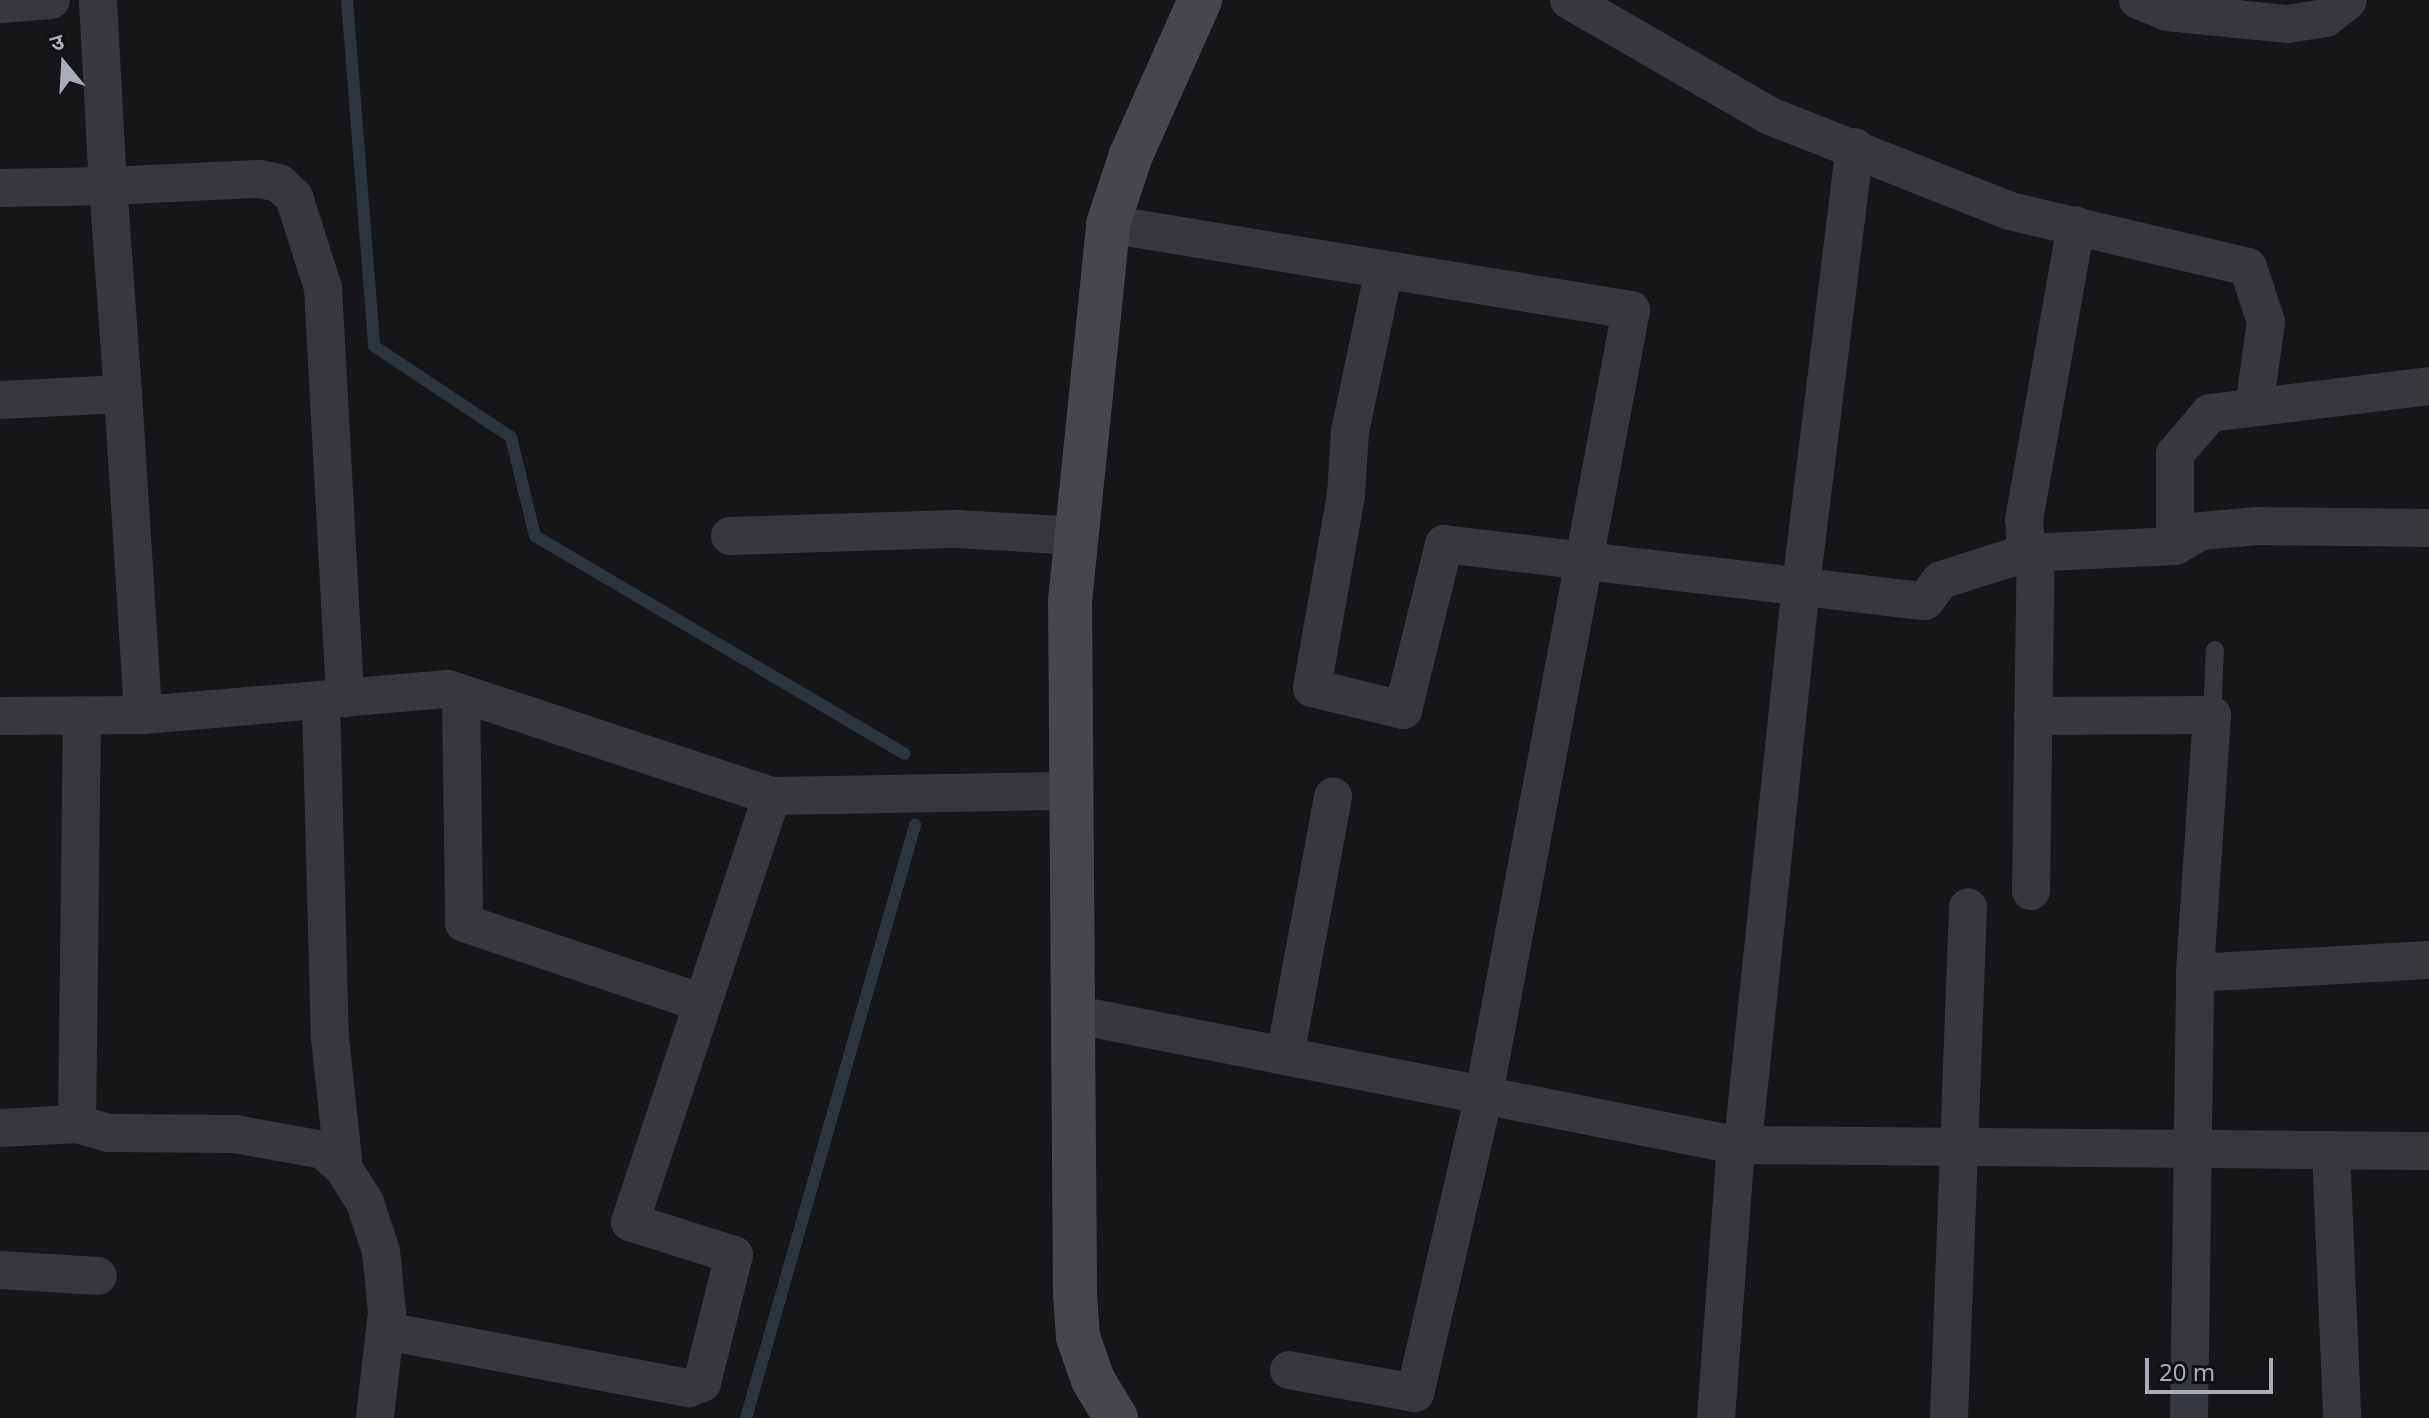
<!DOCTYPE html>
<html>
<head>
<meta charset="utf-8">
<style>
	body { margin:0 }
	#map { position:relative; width:2429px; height:1418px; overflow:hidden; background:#161618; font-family:"Noto Sans","Noto Sans Devanagari",sans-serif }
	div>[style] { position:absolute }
	.stream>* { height:12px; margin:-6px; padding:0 6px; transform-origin:6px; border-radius:6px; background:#2c353c }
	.service>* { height:18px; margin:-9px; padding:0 9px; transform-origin:9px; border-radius:9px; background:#37383d }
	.minor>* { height:38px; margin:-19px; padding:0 19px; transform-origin:19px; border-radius:19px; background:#37383d }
	.secondary>* { height:44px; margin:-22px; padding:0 22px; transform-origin:22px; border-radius:22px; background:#45474d }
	span { translate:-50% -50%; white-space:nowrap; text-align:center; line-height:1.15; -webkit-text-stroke:8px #111113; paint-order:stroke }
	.north { position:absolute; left:24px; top:24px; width:80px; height:80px; -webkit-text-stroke:6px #111113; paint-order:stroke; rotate:342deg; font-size:22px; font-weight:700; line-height:32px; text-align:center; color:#a8adb8 }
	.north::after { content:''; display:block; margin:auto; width:28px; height:36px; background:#a8adb8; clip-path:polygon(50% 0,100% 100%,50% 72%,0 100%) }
	.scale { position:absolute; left:2145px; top:1358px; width:128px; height:36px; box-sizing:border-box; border:4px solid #a8adb8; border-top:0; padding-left:10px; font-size:24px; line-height:28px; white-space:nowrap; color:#a8adb8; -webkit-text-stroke:6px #111113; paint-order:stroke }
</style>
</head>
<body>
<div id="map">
	<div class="stream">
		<div style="left:347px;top:0;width:347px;rotate:85.5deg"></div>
		<div style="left:374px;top:346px;width:164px;rotate:33.6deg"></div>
		<div style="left:511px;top:437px;width:102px;rotate:76.4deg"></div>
		<div style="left:535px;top:536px;width:429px;rotate:30.5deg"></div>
		<div style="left:746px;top:1418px;width:617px;rotate:-74.09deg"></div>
	</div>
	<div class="service">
		<div style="left:2212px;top:715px;width:65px;rotate:-87.4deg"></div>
	</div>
	<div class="minor">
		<div style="left:1569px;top:0;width:232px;rotate:30deg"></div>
		<div style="left:1770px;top:116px;width:258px;rotate:21.6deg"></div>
		<div style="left:2010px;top:211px;width:244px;rotate:13.2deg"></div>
		<div style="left:2248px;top:267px;width:58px;rotate:71.9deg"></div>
		<div style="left:2266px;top:322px;width:86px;rotate:98deg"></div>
		<div style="left:2138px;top:0;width:31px;rotate:22deg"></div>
		<div style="left:2167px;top:12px;width:122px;rotate:5.7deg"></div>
		<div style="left:2288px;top:24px;width:38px;rotate:-9deg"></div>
		<div style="left:2326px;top:18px;width:28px;rotate:-39deg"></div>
		<div style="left:0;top:4px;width:51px;rotate:-4.5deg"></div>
		<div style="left:0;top:188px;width:108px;rotate:-1.1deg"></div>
		<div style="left:108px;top:186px;width:186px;rotate:-93.1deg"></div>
		<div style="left:1108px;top:224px;width:530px;rotate:9.34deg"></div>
		<div style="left:1631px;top:310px;width:803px;rotate:100.62deg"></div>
		<div style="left:1483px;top:1099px;width:302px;rotate:103deg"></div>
		<div style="left:1415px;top:1393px;width:128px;rotate:-169.7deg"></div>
		<div style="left:1384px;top:270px;width:165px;rotate:101.9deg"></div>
		<div style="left:1350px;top:431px;width:64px;rotate:93.6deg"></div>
		<div style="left:1346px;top:495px;width:196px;rotate:100deg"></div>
		<div style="left:1312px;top:688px;width:94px;rotate:13.6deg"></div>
		<div style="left:1403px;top:710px;width:171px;rotate:-76.1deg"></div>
		<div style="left:1444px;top:544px;width:484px;rotate:6.8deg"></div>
		<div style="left:1925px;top:601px;width:26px;rotate:-53deg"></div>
		<div style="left:1941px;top:580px;width:89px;rotate:-17.6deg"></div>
		<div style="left:2026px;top:553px;width:149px;rotate:-2.7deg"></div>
		<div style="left:2175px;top:546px;width:30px;rotate:-30deg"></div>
		<div style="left:2201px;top:531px;width:56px;rotate:-5.1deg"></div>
		<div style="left:2257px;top:526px;width:172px;rotate:0.7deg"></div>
		<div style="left:123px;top:394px;width:209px;rotate:-94.1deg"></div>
		<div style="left:108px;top:186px;width:151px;rotate:-2.7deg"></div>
		<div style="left:259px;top:179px;width:20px;rotate:11deg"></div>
		<div style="left:279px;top:183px;width:21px;rotate:43deg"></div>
		<div style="left:294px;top:197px;width:96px;rotate:72.3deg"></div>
		<div style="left:323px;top:288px;width:411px;rotate:86.9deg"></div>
		<div style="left:0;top:400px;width:123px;rotate:-2.8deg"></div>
		<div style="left:123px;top:394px;width:322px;rotate:86.4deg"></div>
		<div style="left:730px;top:536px;width:227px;rotate:-1.8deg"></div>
		<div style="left:957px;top:529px;width:120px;rotate:3.3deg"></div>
		<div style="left:2175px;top:546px;width:92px;rotate:-90deg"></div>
		<div style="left:2175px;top:454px;width:54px;rotate:-49.5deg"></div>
		<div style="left:2210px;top:413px;width:221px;rotate:-7deg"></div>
		<div style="left:2026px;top:553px;width:33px;rotate:-93deg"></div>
		<div style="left:2024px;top:520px;width:299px;rotate:-80deg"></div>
		<div style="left:461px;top:694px;width:229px;rotate:89.2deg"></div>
		<div style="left:464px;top:923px;width:251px;rotate:18.6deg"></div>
		<div style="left:321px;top:701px;width:337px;rotate:88.5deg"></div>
		<div style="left:330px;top:1038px;width:132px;rotate:83.9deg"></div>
		<div style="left:0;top:716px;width:143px;rotate:-0.4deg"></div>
		<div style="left:143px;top:715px;width:306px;rotate:-4.9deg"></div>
		<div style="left:448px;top:689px;width:341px;rotate:18.3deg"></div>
		<div style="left:772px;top:796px;width:299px;rotate:-1deg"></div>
		<div style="left:2033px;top:716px;width:179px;rotate:-0.3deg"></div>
		<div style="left:2212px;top:715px;width:259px;rotate:93.8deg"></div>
		<div style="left:2031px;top:891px;width:338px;rotate:-89.2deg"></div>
		<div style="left:1072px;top:1014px;width:677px;rotate:11.16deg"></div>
		<div style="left:1736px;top:1145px;width:693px;rotate:0.5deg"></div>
		<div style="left:1285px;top:1056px;width:264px;rotate:-79.5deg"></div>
		<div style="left:77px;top:1124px;width:406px;rotate:-89.3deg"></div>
		<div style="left:0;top:1128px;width:77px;rotate:-3deg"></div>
		<div style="left:77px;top:1124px;width:32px;rotate:16deg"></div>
		<div style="left:108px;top:1133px;width:127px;rotate:0.5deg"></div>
		<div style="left:235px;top:1134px;width:89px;rotate:10.3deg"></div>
		<div style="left:323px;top:1150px;width:28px;rotate:42deg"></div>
		<div style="left:344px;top:1169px;width:40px;rotate:58deg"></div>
		<div style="left:365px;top:1203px;width:51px;rotate:71.6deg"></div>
		<div style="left:381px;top:1251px;width:61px;rotate:84.4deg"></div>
		<div style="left:387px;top:1312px;width:107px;rotate:96.5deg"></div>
		<div style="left:1743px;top:1142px;width:560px;rotate:-84.06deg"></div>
		<div style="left:1801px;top:585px;width:441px;rotate:-83deg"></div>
		<div style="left:2331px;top:1150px;width:268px;rotate:87.6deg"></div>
		<div style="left:0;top:1270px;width:98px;rotate:3.5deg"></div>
		<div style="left:386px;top:1331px;width:308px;rotate:10.7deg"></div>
		<div style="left:689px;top:1388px;width:14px;rotate:-21deg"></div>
		<div style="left:702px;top:1383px;width:132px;rotate:-76deg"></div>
		<div style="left:734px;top:1255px;width:109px;rotate:-162.4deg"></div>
		<div style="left:630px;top:1222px;width:449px;rotate:-71.6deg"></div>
		<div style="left:1716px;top:1418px;width:274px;rotate:-85.8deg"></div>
		<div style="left:1949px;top:1418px;width:511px;rotate:-87.87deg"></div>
		<div style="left:2189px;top:1418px;width:445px;rotate:-89.2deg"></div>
		<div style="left:2195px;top:973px;width:234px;rotate:-3.2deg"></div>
	</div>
	<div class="secondary">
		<div style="left:1116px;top:1418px;width:44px;rotate:-121.2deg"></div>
		<div style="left:1093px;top:1380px;width:46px;rotate:-109.2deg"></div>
		<div style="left:1078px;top:1337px;width:42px;rotate:-94.1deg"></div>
		<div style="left:1075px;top:1295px;width:694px;rotate:-90.41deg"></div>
		<div style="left:1070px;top:601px;width:379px;rotate:-84.2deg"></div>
		<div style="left:1108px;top:224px;width:73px;rotate:-71.6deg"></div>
		<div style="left:1131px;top:155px;width:170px;rotate:-66deg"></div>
	</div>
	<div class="north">उ</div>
	<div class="scale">20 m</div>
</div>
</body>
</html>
